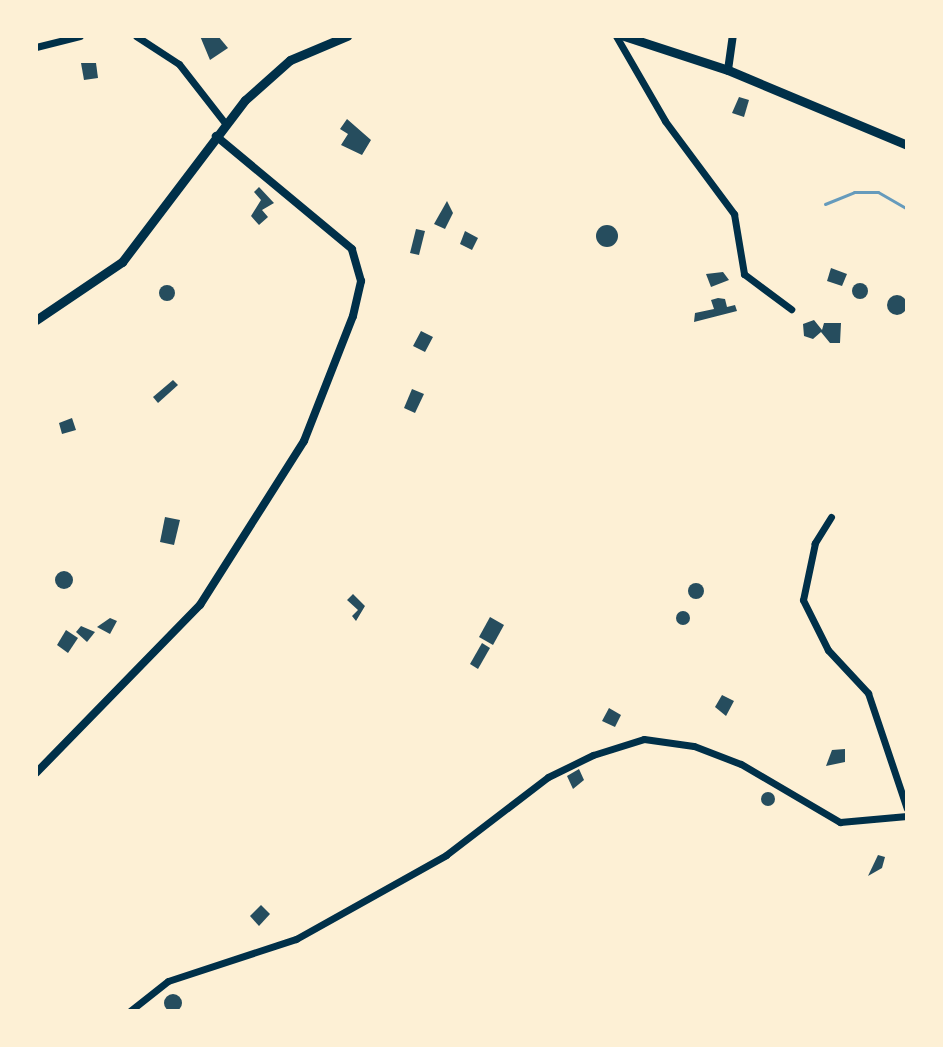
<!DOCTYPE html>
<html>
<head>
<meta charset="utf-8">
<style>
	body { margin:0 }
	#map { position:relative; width:943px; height:1047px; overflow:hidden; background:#fdf0d5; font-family:"Titillium Web",sans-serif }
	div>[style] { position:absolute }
	.stream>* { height:3px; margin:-1.5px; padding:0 1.5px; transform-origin:1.5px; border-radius:1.5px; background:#669bbc }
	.building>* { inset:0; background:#264d5e }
	.round { border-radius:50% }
	.minor>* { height:7px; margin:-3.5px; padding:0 3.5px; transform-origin:3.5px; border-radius:3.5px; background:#003049 }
	.tertiary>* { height:8px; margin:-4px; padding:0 4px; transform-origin:4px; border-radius:4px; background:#003049 }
	.secondary>* { height:9px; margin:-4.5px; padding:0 4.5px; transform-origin:4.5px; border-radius:4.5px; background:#003049 }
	span { translate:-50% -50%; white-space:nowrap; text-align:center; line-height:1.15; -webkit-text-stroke:8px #fdf0d5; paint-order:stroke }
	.frame { position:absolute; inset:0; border:38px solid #fdf0d5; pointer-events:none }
</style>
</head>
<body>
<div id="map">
	<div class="stream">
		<div style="left:825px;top:204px;width:31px;rotate:-22deg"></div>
		<div style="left:854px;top:192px;width:24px"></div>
		<div style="left:878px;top:192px;width:34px;rotate:30deg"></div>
	</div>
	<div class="building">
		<div style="clip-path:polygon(200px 36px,218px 36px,228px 48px,210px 60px)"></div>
		<div style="clip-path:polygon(81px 63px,96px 63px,98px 78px,84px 80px)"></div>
		<div style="clip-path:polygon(739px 97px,749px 100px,744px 117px,732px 113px)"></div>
		<div style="clip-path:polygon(347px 119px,371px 140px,362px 155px,341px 145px,348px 134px,340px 129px)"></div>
		<div style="clip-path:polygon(259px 187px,274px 203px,262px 210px,268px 217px,259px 225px,251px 216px,261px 200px,254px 192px)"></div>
		<div style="clip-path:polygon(447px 201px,453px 213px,445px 229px,434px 224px)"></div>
		<div class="round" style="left:596px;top:225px;width:22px;height:22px"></div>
		<div style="clip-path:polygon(416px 229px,425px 231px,419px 255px,410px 253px)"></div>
		<div style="clip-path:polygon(465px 231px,478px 238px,472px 250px,460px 244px)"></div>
		<div style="clip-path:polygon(831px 268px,847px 274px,842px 286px,827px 281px)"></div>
		<div style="clip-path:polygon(723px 272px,729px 280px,711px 287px,706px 274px)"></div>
		<div class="round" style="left:852px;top:283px;width:16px;height:16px"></div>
		<div class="round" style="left:159px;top:285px;width:16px;height:16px"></div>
		<div class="round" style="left:887px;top:295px;width:20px;height:20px"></div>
		<div style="clip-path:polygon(718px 298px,725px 299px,727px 307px,735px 305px,737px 311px,694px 322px,695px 313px,714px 309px,711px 300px)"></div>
		<div style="clip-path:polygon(814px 320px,822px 330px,824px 323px,841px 323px,840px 343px,830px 343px,821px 332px,813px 339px,804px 336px,803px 324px)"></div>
		<div style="clip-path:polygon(421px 331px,433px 337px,425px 352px,413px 346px)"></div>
		<div style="clip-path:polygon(173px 380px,178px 385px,158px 403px,153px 397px)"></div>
		<div style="clip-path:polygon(412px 389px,424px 394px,415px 413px,404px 408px)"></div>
		<div style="clip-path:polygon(72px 418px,76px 430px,62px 434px,59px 423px)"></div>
		<div style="clip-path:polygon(165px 517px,180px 520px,174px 545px,160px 542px)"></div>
		<div class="round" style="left:55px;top:571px;width:18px;height:18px"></div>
		<div class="round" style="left:688px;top:583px;width:16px;height:16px"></div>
		<div style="clip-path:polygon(353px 594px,365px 606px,356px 621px,352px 616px,358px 610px,347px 600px)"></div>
		<div class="round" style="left:676px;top:611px;width:14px;height:14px"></div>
		<div style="clip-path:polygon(490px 617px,504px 625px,493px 645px,479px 637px)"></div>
		<div style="clip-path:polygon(110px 618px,117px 621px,110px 634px,97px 627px)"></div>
		<div style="clip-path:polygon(81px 626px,95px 632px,87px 642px,76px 632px)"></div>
		<div style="clip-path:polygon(66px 630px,78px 638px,68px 653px,57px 645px)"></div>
		<div style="clip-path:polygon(482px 643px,490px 648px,478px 669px,470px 664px)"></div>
		<div style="clip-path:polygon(722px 695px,734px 701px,726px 716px,715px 707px)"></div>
		<div style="clip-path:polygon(609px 708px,621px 715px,615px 727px,602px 721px)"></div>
		<div style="clip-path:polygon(845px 749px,845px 762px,826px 766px,832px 750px)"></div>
		<div style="clip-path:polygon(579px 769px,584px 780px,573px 789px,567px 776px)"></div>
		<div class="round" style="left:761px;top:792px;width:14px;height:14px"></div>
		<div style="clip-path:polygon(878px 855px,885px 857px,882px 868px,868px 876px)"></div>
		<div style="clip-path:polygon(261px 905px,270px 914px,259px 926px,250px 916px)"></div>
		<div class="round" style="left:164px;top:994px;width:18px;height:18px"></div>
	</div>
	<div class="minor">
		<div style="left:136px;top:36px;width:51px;rotate:33.1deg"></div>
		<div style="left:179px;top:64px;width:75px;rotate:52.1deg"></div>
		<div style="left:616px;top:36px;width:98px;rotate:60deg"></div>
		<div style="left:665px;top:121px;width:116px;rotate:53.4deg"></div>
		<div style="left:734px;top:214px;width:61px;rotate:80.5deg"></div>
		<div style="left:744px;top:274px;width:59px;rotate:36.7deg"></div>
		<div style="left:36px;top:47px;width:45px;rotate:-14deg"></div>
		<div style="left:831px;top:517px;width:31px;rotate:122deg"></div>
		<div style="left:815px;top:543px;width:58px;rotate:101.9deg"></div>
		<div style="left:803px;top:600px;width:56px;rotate:63.4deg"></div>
		<div style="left:828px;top:650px;width:59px;rotate:47.1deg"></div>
		<div style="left:868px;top:693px;width:122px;rotate:71.4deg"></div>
		<div style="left:130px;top:1011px;width:48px;rotate:-38.3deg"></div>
		<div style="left:168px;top:981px;width:135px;rotate:-18.2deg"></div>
		<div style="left:296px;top:939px;width:172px;rotate:-29.2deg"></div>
		<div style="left:446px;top:855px;width:128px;rotate:-37.4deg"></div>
		<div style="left:548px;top:777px;width:50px;rotate:-26.1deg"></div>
		<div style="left:593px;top:755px;width:53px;rotate:-17.4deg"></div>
		<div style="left:644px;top:739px;width:50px;rotate:8deg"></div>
		<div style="left:694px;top:746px;width:50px;rotate:21deg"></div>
		<div style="left:741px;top:764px;width:115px;rotate:30.4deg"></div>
		<div style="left:840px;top:822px;width:67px;rotate:-5.1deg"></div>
	</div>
	<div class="tertiary">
		<div style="left:728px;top:70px;width:34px;rotate:-82deg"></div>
		<div style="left:36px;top:773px;width:235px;rotate:-45.7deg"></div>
		<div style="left:200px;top:605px;width:194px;rotate:-57.6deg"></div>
		<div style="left:304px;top:441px;width:134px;rotate:-68.6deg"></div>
		<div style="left:353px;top:316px;width:36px;rotate:-77deg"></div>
		<div style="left:361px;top:281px;width:33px;rotate:-106deg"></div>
		<div style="left:352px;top:249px;width:177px;rotate:-140.3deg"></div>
	</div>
	<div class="secondary">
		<div style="left:624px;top:36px;width:109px;rotate:18.1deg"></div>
		<div style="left:728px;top:70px;width:194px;rotate:22.7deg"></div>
		<div style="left:36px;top:320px;width:104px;rotate:-34deg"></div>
		<div style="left:122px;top:262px;width:203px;rotate:-52.8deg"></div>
		<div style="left:245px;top:100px;width:60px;rotate:-41.6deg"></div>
		<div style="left:290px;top:60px;width:62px;rotate:-22.8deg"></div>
	</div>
	<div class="frame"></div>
</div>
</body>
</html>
